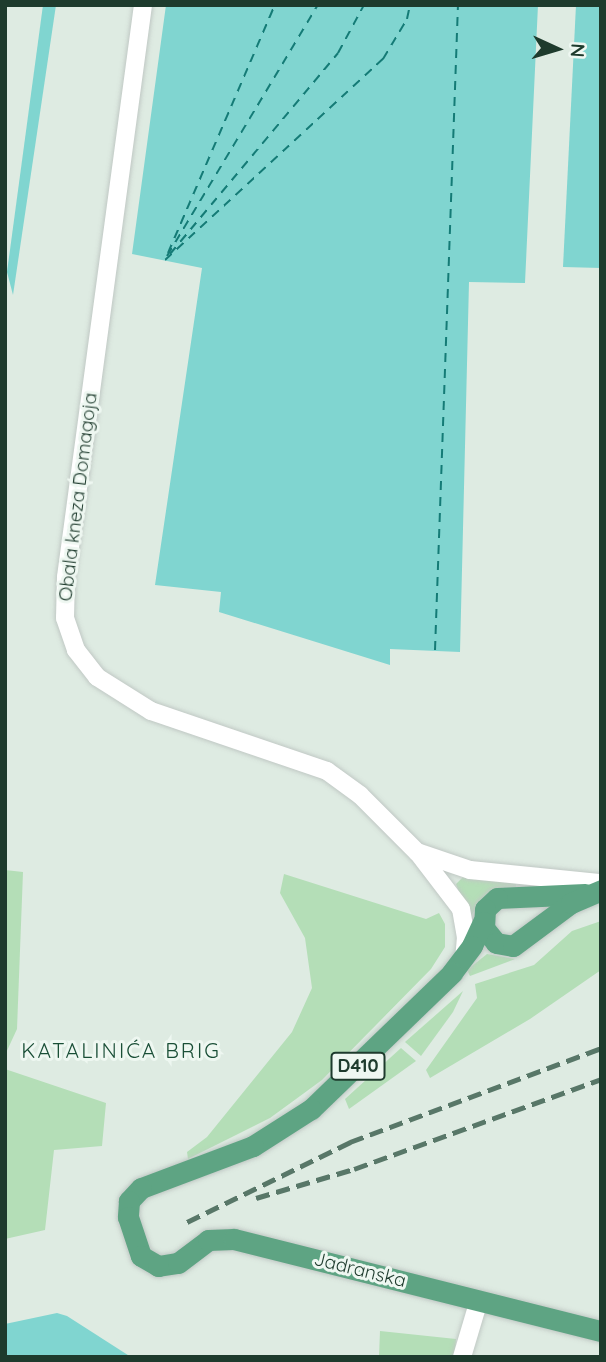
<!DOCTYPE html>
<html>
<head>
<meta charset="utf-8">
<style>
	body { margin:0 }
	#map { position:relative; width:606px; height:1362px; overflow:hidden; background:#deebe2; font-family:Quicksand,sans-serif }
	div>[style] { position:absolute }
	.green>* { inset:0; background:#b4deb7 }
	.water>* { inset:0; background:#80d5d0 }
	.ferry>* { height:2px; margin-top:-1px; transform-origin:0; background:repeating-linear-gradient(90deg,#147b76 0 9px,transparent 0 16px) }
	.roads { filter:drop-shadow(0 0 2px #c0c8c4) drop-shadow(0 0 2px #c0c8c4) }
	.minor>* { height:18px; margin:-9px; padding:0 9px; transform-origin:9px; border-radius:9px; background:#fff }
	.primary>* { height:21px; margin:-10.5px; padding:0 10.5px; transform-origin:10.5px; border-radius:10.5px; background:#5ea483 }
	.rail>* { height:4.5px; margin-top:-2.25px; transform-origin:0; background:repeating-linear-gradient(90deg,#587768 0 14px,transparent 0 21px) }
	span { translate:-50% -50%; white-space:nowrap; text-align:center; line-height:1.15; -webkit-text-stroke:6px #eef7f1; paint-order:stroke }
	.shield-label span { padding:2px 5px; background:#eef7f1; border:2px solid; border-radius:5px; -webkit-text-stroke-width:0 }
	.shield-label { font-size:18px; color:#1e3b2d; font-weight:700 }
	.street-label { font-size:19px; color:#1e3b2d }
	.neighbourhood-label { font-size:21px; color:#194e36; letter-spacing:2px }
	.frame { position:absolute; inset:0; border:7px solid #1e3b2d; pointer-events:none }
	.north { position:absolute; left:522px; top:14px; width:70px; height:70px; -webkit-text-stroke:5px #eef7f1; paint-order:stroke; rotate:94deg; font-size:19px; font-weight:700; line-height:28px; text-align:center; color:#1e3b2d }
	.north::after { content:''; display:block; margin:auto; width:24px; height:32px; background:#1e3b2d; clip-path:polygon(50% 0,100% 100%,50% 72%,0 100%) }
</style>
</head>
<body>
<div id="map">
	<div class="green">
		<div style="clip-path:polygon(5px 870px,23px 872px,17px 1029px,5px 1055px)"></div>
		<div style="clip-path:polygon(284px 874px,426px 919px,439px 913px,445px 924px,445px 947px,431px 969px,322px 1080px,270px 1118px,188px 1159px,187px 1152px,207px 1137px,292px 1032px,312px 988px,305px 938px,280px 893px)"></div>
		<div style="clip-path:polygon(463px 877px,516px 883px,516px 888px,476px 909px,469px 918px,456px 884px)"></div>
		<div style="clip-path:polygon(601px 921px,601px 970px,530px 1019px,430px 1078px,426px 1070px,477px 998px,475px 984px,534px 965px,572px 931px)"></div>
		<div style="clip-path:polygon(487px 954px,515px 959px,470px 976px,467px 970px)"></div>
		<div style="clip-path:polygon(463px 991px,453px 1012px,421px 1056px,405px 1042px)"></div>
		<div style="clip-path:polygon(401px 1048px,416px 1061px,349px 1109px,345px 1099px)"></div>
		<div style="clip-path:polygon(5px 1069px,106px 1103px,102px 1146px,54px 1150px,45px 1230px,5px 1239px)"></div>
		<div style="clip-path:polygon(380px 1331px,456px 1339px,455px 1355px,379px 1357px)"></div>
	</div>
	<div class="water">
		<div style="clip-path:polygon(43px 5px,56px 5px,13px 295px,7px 272px)"></div>
		<div style="clip-path:polygon(166px 5px,538px 5px,525px 283px,469px 282px,460px 652px,390px 649px,390px 665px,219px 612px,221px 592px,155px 585px,202px 268px,132px 254px)"></div>
		<div style="clip-path:polygon(576px 5px,601px 5px,601px 268px,563px 267px)"></div>
		<div style="clip-path:polygon(57px 1313px,67px 1316px,131px 1357px,5px 1357px,5px 1324px)"></div>
	</div>
	<div class="ferry">
		<div style="left:168px;top:253px;width:270px;rotate:-66.7deg"></div>
		<div style="left:170px;top:254px;width:262px;rotate:-50.1deg"></div>
		<div style="left:338px;top:53px;width:55px;rotate:-61.6deg"></div>
		<div style="left:167px;top:256px;width:293px;rotate:-59deg"></div>
		<div style="left:165px;top:260px;width:297px;rotate:-42.7deg"></div>
		<div style="left:383px;top:59px;width:47px;rotate:-59deg"></div>
		<div style="left:407px;top:19px;width:14px;rotate:-78deg"></div>
		<div style="left:435px;top:650px;width:645px;rotate:-87.96deg"></div>
	</div>
	<div class="roads">
		<div class="minor">
			<div style="left:143px;top:5px;width:577px;rotate:97.67deg"></div>
			<div style="left:66px;top:577px;width:41px;rotate:91.4deg"></div>
			<div style="left:65px;top:618px;width:34px;rotate:71deg"></div>
			<div style="left:76px;top:650px;width:34px;rotate:52deg"></div>
			<div style="left:97px;top:677px;width:64px;rotate:32.2deg"></div>
			<div style="left:151px;top:711px;width:186px;rotate:18.8deg"></div>
			<div style="left:327px;top:771px;width:41px;rotate:36deg"></div>
			<div style="left:360px;top:795px;width:81px;rotate:45deg"></div>
			<div style="left:417px;top:852px;width:56px;rotate:18.8deg"></div>
			<div style="left:470px;top:870px;width:132px;rotate:5.7deg"></div>
			<div style="left:419px;top:854px;width:69px;rotate:52.6deg"></div>
			<div style="left:461px;top:909px;width:28px;rotate:80deg"></div>
			<div style="left:466px;top:937px;width:21px;rotate:95deg"></div>
			<div style="left:462px;top:1357px;width:59px;rotate:-73.4deg"></div>
		</div>
		<div class="primary">
			<div style="left:585px;top:894px;width:88px;rotate:177.4deg"></div>
			<div style="left:497px;top:898px;width:16px;rotate:137deg"></div>
			<div style="left:485px;top:909px;width:19px;rotate:93deg"></div>
			<div style="left:484px;top:928px;width:19px;rotate:51deg"></div>
			<div style="left:496px;top:943px;width:17px;rotate:10deg"></div>
			<div style="left:513px;top:946px;width:72px;rotate:-36.6deg"></div>
			<div style="left:571px;top:903px;width:33px;rotate:-23deg"></div>
			<div style="left:483px;top:922px;width:26px;rotate:115deg"></div>
			<div style="left:472px;top:946px;width:34px;rotate:127deg"></div>
			<div style="left:452px;top:973px;width:196px;rotate:136deg"></div>
			<div style="left:311px;top:1109px;width:69px;rotate:147.5deg"></div>
			<div style="left:253px;top:1146px;width:120px;rotate:159.4deg"></div>
			<div style="left:141px;top:1188px;width:18px;rotate:133deg"></div>
			<div style="left:129px;top:1201px;width:16px;rotate:94deg"></div>
			<div style="left:128px;top:1217px;width:41px;rotate:71.6deg"></div>
			<div style="left:141px;top:1256px;width:20px;rotate:30deg"></div>
			<div style="left:158px;top:1266px;width:20px;rotate:-9deg"></div>
			<div style="left:178px;top:1263px;width:38px;rotate:-37deg"></div>
			<div style="left:208px;top:1240px;width:26px;rotate:-2deg"></div>
			<div style="left:234px;top:1239px;width:378px;rotate:14.1deg"></div>
		</div>
	</div>
	<div class="rail">
		<div style="left:256px;top:1198px;width:102px;rotate:-16.5deg"></div>
		<div style="left:354px;top:1169px;width:263px;rotate:-20deg"></div>
		<div style="left:187px;top:1222px;width:182px;rotate:-26.1deg"></div>
		<div style="left:350px;top:1142px;width:268px;rotate:-20.5deg"></div>
	</div>
	<div class="shield-label">
		<span style="left:358px;top:1066px">D410</span>
	</div>
	<div class="street-label">
		<span style="left:78px;top:497px;rotate:-83deg">Obala kneza Domagoja</span>
		<span style="left:360px;top:1270px;rotate:14deg">Jadranska</span>
	</div>
	<div class="neighbourhood-label">
		<span style="left:121px;top:1050px">KATALINIĆA BRIG</span>
	</div>
	<div class="frame"></div>
	<div class="north">N</div>
</div>
</body>
</html>
